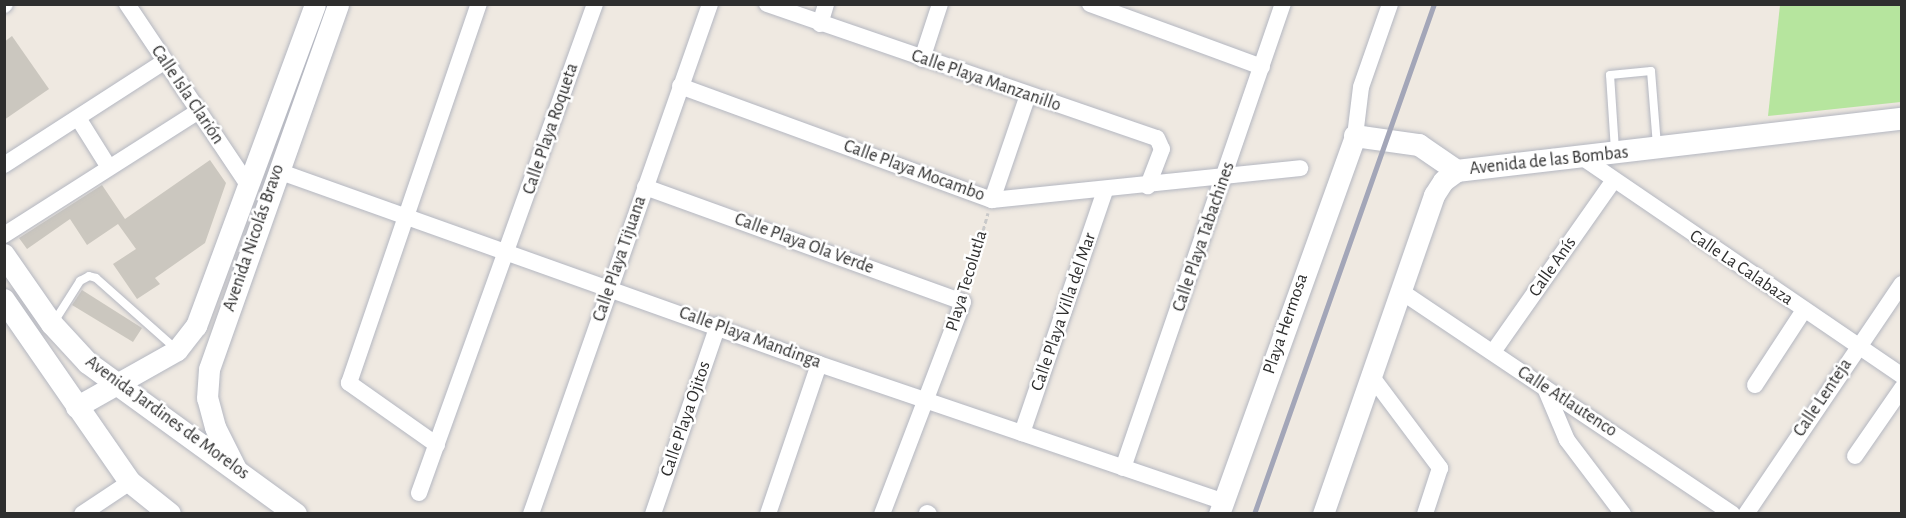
<!DOCTYPE html>
<html>
<head>
<meta charset="utf-8">
<style>
	body { margin:0 }
	#map { position:relative; width:1906px; height:518px; overflow:hidden; background:#efe9e1; font-family:"Alegreya Sans",sans-serif }
	div>[style] { position:absolute }
	.green>* { inset:0; background:#b6e59e }
	.building>* { inset:0; background:#cbc7bf }
	.path>* { height:3px; margin-top:-1.5px; transform-origin:0; background:repeating-linear-gradient(90deg,#c9c9c9 0 4.5px,transparent 0 7.5px) }
	.roads { filter:drop-shadow(0 0 2px #b4b7c1) drop-shadow(0 0 2px #b4b7c1) }
	.service>* { height:8px; margin:-4px; padding:0 4px; transform-origin:4px; border-radius:4px; background:#fff }
	.minor>* { height:16px; margin:-8px; padding:0 8px; transform-origin:8px; border-radius:8px; background:#fff }
	.tertiary>* { height:21px; margin:-10.5px; padding:0 10.5px; transform-origin:10.5px; border-radius:10.5px; background:#fff }
	.secondary>* { height:22px; margin:-11px; padding:0 11px; transform-origin:11px; border-radius:11px; background:#fff }
	.rail>* { height:4.5px; margin:-2.25px; padding:0 2.25px; transform-origin:2.25px; border-radius:2.25px; background:#a3a6b8 }
	span { translate:-50% -50%; white-space:nowrap; text-align:center; line-height:1.15; -webkit-text-stroke:5px #fff; paint-order:stroke }
	.street-label { font-size:18px; color:#2e2e2e }
	.frame { position:absolute; inset:0; border:6px solid #2e2e2e; pointer-events:none }
</style>
</head>
<body>
<div id="map">
	<div class="green">
		<div style="clip-path:polygon(1780px 5px,1901px 5px,1901px 102px,1768px 116px)"></div>
	</div>
	<div class="building">
		<div style="clip-path:polygon(12px 36px,49px 89px,4px 120px,4px 42px)"></div>
		<div style="clip-path:polygon(210px 160px,226px 183px,205px 243px,155px 278px,160px 284px,137px 299px,113px 264px,136px 249px,118px 224px,87px 245px,70px 219px,27px 249px,19px 238px,102px 185px,125px 219px)"></div>
		<div style="clip-path:polygon(82px 290px,142px 328px,133px 342px,72px 305px)"></div>
	</div>
	<div class="path">
		<div style="left:967px;top:288px;width:78px;rotate:-74.4deg"></div>
	</div>
	<div class="roads">
		<div class="service">
			<div style="left:1615px;top:150px;width:75px;rotate:-93.8deg"></div>
			<div style="left:1610px;top:75px;width:41px;rotate:-5.6deg"></div>
			<div style="left:1651px;top:71px;width:74px;rotate:85.4deg"></div>
			<div style="left:54px;top:322px;width:49px;rotate:-57.6deg"></div>
			<div style="left:80px;top:281px;width:10px;rotate:-29deg"></div>
			<div style="left:89px;top:276px;width:7px;rotate:16deg"></div>
			<div style="left:96px;top:278px;width:107px;rotate:41.6deg"></div>
		</div>
		<div class="minor">
			<div style="left:127px;top:4px;width:219px;rotate:56.2deg"></div>
			<div style="left:767px;top:4px;width:412px;rotate:19deg"></div>
			<div style="left:1157px;top:138px;width:12px;rotate:66deg"></div>
			<div style="left:1162px;top:149px;width:40px;rotate:111deg"></div>
			<div style="left:1090px;top:4px;width:183px;rotate:20.1deg"></div>
			<div style="left:4px;top:5px;width:1px;rotate:-45deg"></div>
			<div style="left:820px;top:24px;width:21px;rotate:-73deg"></div>
			<div style="left:922px;top:59px;width:58px;rotate:-71.9deg"></div>
			<div style="left:680px;top:86px;width:332px;rotate:20.1deg"></div>
			<div style="left:992px;top:200px;width:310px;rotate:-5.9deg"></div>
			<div style="left:78px;top:118px;width:57px;rotate:58deg"></div>
			<div style="left:1355px;top:136px;width:49px;rotate:-83deg"></div>
			<div style="left:1361px;top:87px;width:88px;rotate:-70.7deg"></div>
			<div style="left:1583px;top:158px;width:386px;rotate:34.3deg"></div>
			<div style="left:4px;top:165px;width:190px;rotate:-32.8deg"></div>
			<div style="left:278px;top:171px;width:574px;rotate:19.63deg"></div>
			<div style="left:819px;top:364px;width:428px;rotate:18.8deg"></div>
			<div style="left:645px;top:187px;width:338px;rotate:19.9deg"></div>
			<div style="left:963px;top:302px;width:227px;rotate:110.9deg"></div>
			<div style="left:992px;top:200px;width:111px;rotate:-71.1deg"></div>
			<div style="left:4px;top:235px;width:229px;rotate:-32.5deg"></div>
			<div style="left:1402px;top:292px;width:398px;rotate:33.9deg"></div>
			<div style="left:1493px;top:352px;width:209px;rotate:-54.9deg"></div>
			<div style="left:1372px;top:377px;width:114px;rotate:53.2deg"></div>
			<div style="left:1440px;top:468px;width:48px;rotate:108.1deg"></div>
			<div style="left:1755px;top:385px;width:90px;rotate:-56.8deg"></div>
			<div style="left:1545px;top:388px;width:56px;rotate:67.1deg"></div>
			<div style="left:1567px;top:440px;width:93px;rotate:52.9deg"></div>
			<div style="left:1022px;top:433px;width:257px;rotate:-71.1deg"></div>
			<div style="left:437px;top:445px;width:108px;rotate:-144.8deg"></div>
			<div style="left:349px;top:383px;width:401px;rotate:-71.1deg"></div>
			<div style="left:1855px;top:456px;width:83px;rotate:-55.3deg"></div>
			<div style="left:1123px;top:468px;width:491px;rotate:-71deg"></div>
			<div style="left:419px;top:493px;width:520px;rotate:-70.21deg"></div>
			<div style="left:927px;top:513px;width:2px;rotate:27deg"></div>
			<div style="left:82px;top:514px;width:58px;rotate:-33.7deg"></div>
			<div style="left:531px;top:514px;width:541px;rotate:-70.66deg"></div>
			<div style="left:653px;top:514px;width:200px;rotate:-71deg"></div>
			<div style="left:768px;top:514px;width:158px;rotate:-71.2deg"></div>
			<div style="left:1746px;top:514px;width:278px;rotate:-55.9deg"></div>
		</div>
		<div class="tertiary">
			<div style="left:76px;top:407px;width:116px;rotate:-29.4deg"></div>
			<div style="left:177px;top:350px;width:31px;rotate:-52deg"></div>
			<div style="left:196px;top:326px;width:343px;rotate:-69.7deg"></div>
			<div style="left:237px;top:471px;width:49px;rotate:-116.6deg"></div>
			<div style="left:215px;top:427px;width:30px;rotate:-105deg"></div>
			<div style="left:207px;top:398px;width:29px;rotate:-86deg"></div>
			<div style="left:209px;top:369px;width:387px;rotate:-70.5deg"></div>
			<div style="left:1219px;top:514px;width:402px;rotate:-70.2deg"></div>
			<div style="left:1323px;top:514px;width:338px;rotate:-70.8deg"></div>
			<div style="left:1434px;top:195px;width:17px;rotate:-57deg"></div>
			<div style="left:1443px;top:181px;width:17px;rotate:-36deg"></div>
		</div>
		<div class="secondary">
			<div style="left:1355px;top:136px;width:65px;rotate:8deg"></div>
			<div style="left:1419px;top:145px;width:46px;rotate:34.4deg"></div>
			<div style="left:1457px;top:171px;width:448px;rotate:-6.7deg"></div>
			<div style="left:4px;top:255px;width:84px;rotate:55.2deg"></div>
			<div style="left:52px;top:324px;width:53px;rotate:47.3deg"></div>
			<div style="left:88px;top:363px;width:257px;rotate:36deg"></div>
			<div style="left:4px;top:300px;width:221px;rotate:55.3deg"></div>
			<div style="left:130px;top:482px;width:51px;rotate:38.7deg"></div>
		</div>
	</div>
	<div class="rail">
		<div style="left:1254px;top:514px;width:541px;rotate:-70.56deg"></div>
	</div>
	<div class="street-label">
		<span style="left:986px;top:81px;rotate:19deg">Calle Playa Manzanillo</span>
		<span style="left:187px;top:95px;rotate:56deg">Calle Isla Clarión</span>
		<span style="left:551px;top:129px;rotate:-71deg">Calle Playa Roqueta</span>
		<span style="left:1549px;top:161px;rotate:-6deg">Avenida de las Bombas</span>
		<span style="left:914px;top:171px;rotate:20deg">Calle Playa Mocambo</span>
		<span style="left:1204px;top:237px;rotate:-71deg">Calle Playa Tabachines</span>
		<span style="left:254px;top:238px;rotate:-71deg">Avenida Nicolás Bravo</span>
		<span style="left:804px;top:244px;rotate:20deg">Calle Playa Ola Verde</span>
		<span style="left:620px;top:259px;rotate:-71deg">Calle Playa Tijuana</span>
		<span style="left:1553px;top:267px;rotate:-55deg">Calle Anís</span>
		<span style="left:1741px;top:268px;rotate:34deg">Calle La Calabaza</span>
		<span style="left:967px;top:281px;rotate:-73deg">Playa Tecolutla</span>
		<span style="left:1064px;top:312px;rotate:-71deg">Calle Playa Villa del Mar</span>
		<span style="left:1286px;top:324px;rotate:-71deg">Playa Hermosa</span>
		<span style="left:750px;top:338px;rotate:20deg">Calle Playa Mandinga</span>
		<span style="left:1823px;top:398px;rotate:-56deg">Calle Lenteja</span>
		<span style="left:1567px;top:402px;rotate:33deg">Calle Atlautenco</span>
		<span style="left:167px;top:418px;rotate:36deg">Avenida Jardines de Morelos</span>
		<span style="left:686px;top:419px;rotate:-71deg">Calle Playa Ojitos</span>
	</div>
	<div class="frame"></div>
</div>
</body>
</html>
